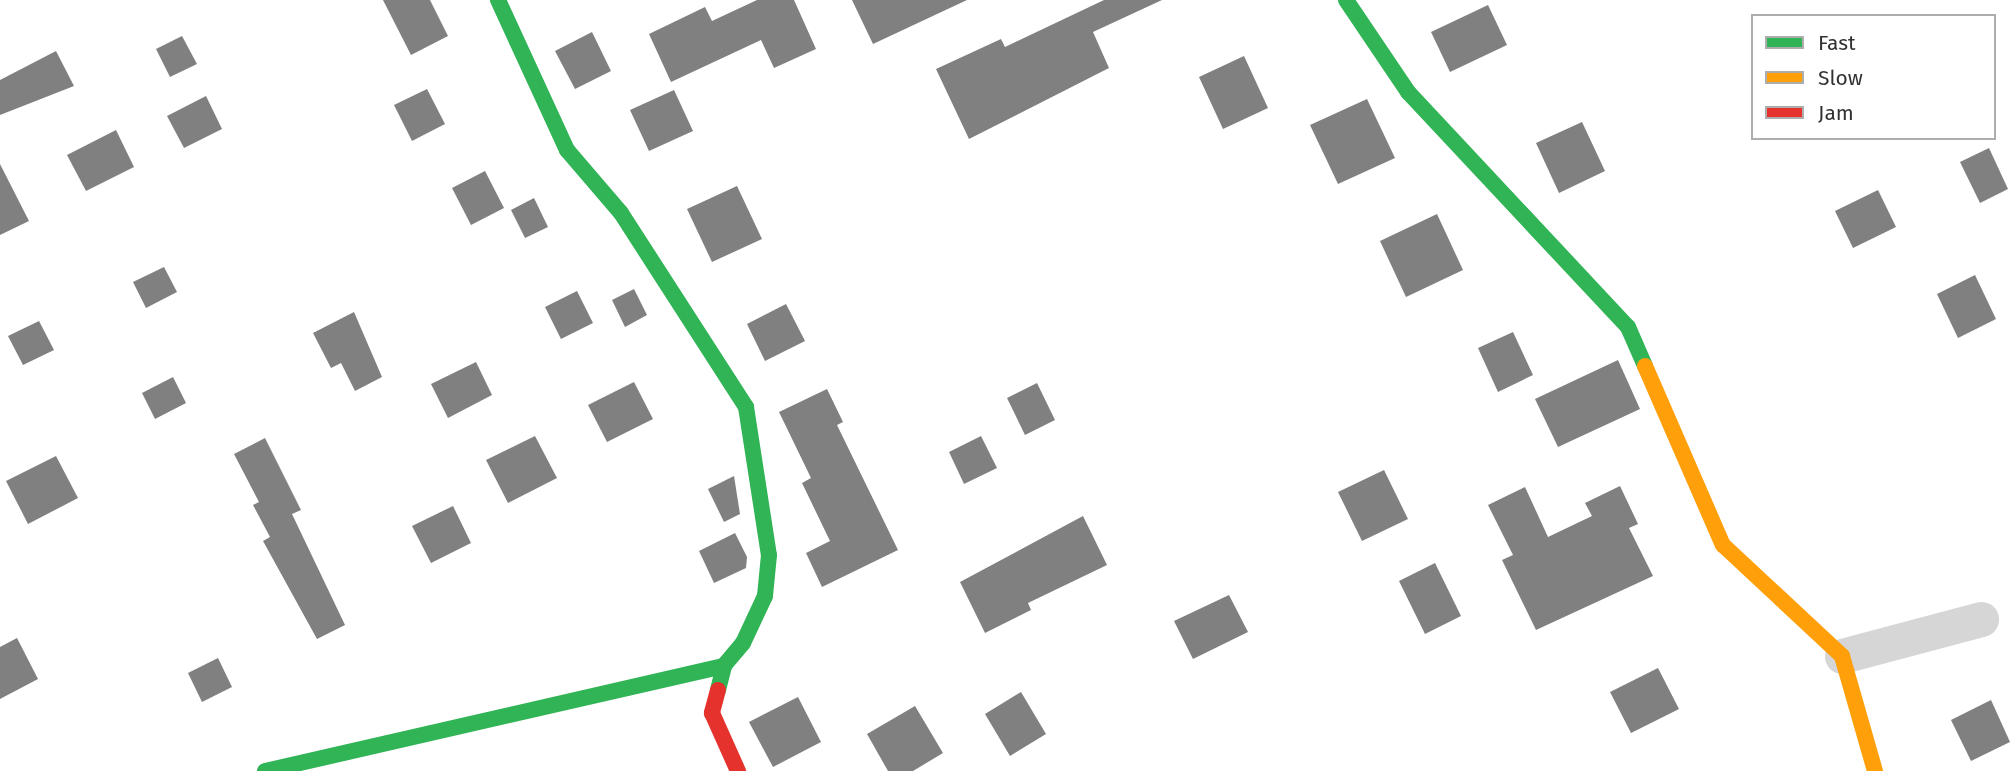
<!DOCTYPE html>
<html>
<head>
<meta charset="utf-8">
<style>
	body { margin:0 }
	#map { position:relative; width:2010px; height:771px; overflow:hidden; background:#fff; font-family:"Fira Sans",sans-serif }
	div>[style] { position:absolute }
	.building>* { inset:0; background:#808080 }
	.street>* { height:35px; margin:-17.5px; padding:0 17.5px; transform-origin:17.5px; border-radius:17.5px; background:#d6d6d6 }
	.fast>* { height:16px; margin:-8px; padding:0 8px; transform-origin:8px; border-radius:8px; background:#30b455 }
	.slow>* { height:16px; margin:-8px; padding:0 8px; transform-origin:8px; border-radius:8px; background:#ff9f0a }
	.jam>* { height:16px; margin:-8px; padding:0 8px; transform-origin:8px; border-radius:8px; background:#e5322d }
	span { translate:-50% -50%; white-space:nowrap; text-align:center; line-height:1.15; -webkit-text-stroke:7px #fff; paint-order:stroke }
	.legend { position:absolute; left:1751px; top:14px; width:245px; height:126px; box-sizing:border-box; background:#fff; border:2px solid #adadad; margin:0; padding:9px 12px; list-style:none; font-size:21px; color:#323232 }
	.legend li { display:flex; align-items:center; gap:14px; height:35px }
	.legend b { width:35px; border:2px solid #adadad }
</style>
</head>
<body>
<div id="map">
	<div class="building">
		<div style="clip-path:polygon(383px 0,430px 0,448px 36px,411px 55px)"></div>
		<div style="clip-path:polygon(757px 0,794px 0,816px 49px,774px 68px,761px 40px,671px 82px,649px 34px,705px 7px,712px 21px)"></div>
		<div style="clip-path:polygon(852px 0,967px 0,873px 44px)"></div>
		<div style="clip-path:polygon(1104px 0,1162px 0,1093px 32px,1109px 68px,969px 139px,936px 69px,1001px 39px,1005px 47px)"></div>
		<div style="clip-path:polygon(1488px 5px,1507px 45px,1450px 72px,1431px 32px)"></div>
		<div style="clip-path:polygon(592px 32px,611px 71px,575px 89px,555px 51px)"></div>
		<div style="clip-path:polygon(182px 36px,197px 64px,170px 77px,156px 49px)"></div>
		<div style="clip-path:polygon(56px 51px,74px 86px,0 115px,0 80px)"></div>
		<div style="clip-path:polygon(1244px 56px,1268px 108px,1223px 129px,1199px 77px)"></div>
		<div style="clip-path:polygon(427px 89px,445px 124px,412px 141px,394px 105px)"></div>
		<div style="clip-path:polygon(674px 90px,693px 131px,649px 151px,630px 110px)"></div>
		<div style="clip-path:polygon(206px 96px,222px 129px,184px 148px,167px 116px)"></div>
		<div style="clip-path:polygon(1367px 99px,1395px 158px,1338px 184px,1310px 125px)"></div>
		<div style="clip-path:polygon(1582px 122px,1605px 171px,1559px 193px,1536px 143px)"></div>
		<div style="clip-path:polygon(116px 130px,134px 167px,86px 191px,67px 155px)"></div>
		<div style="clip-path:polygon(1989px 148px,2008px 189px,1980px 203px,1960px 162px)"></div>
		<div style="clip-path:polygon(0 164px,29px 221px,0 235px)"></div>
		<div style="clip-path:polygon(485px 171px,504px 208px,471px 225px,452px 188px)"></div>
		<div style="clip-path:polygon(737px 186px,762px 239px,712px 262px,687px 209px)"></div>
		<div style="clip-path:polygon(1878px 190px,1896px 227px,1853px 248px,1835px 211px)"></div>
		<div style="clip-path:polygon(534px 198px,548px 227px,525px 238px,511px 210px)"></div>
		<div style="clip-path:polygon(1437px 214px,1463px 270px,1406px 297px,1380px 241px)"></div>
		<div style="clip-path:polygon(164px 267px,177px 292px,146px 308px,133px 282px)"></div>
		<div style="clip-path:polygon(1975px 275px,1996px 319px,1958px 338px,1937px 294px)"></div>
		<div style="clip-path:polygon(634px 289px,647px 315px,625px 327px,612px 300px)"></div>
		<div style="clip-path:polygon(577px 291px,593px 323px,561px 339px,545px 307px)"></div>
		<div style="clip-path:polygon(786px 304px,805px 341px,765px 361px,747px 324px)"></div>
		<div style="clip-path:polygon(354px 312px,382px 377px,355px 391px,341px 363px,331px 368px,313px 333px)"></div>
		<div style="clip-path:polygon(39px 321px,54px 350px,23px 365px,8px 336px)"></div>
		<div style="clip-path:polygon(1513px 332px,1533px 375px,1498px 392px,1478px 348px)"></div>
		<div style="clip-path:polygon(1618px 360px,1640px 409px,1558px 447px,1535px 399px)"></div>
		<div style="clip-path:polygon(476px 362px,492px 395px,448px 418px,431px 384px)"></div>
		<div style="clip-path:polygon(173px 377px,186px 403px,155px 419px,142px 393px)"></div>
		<div style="clip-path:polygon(634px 382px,653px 419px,607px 442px,588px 405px)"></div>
		<div style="clip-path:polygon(1037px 383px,1055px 420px,1025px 435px,1007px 398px)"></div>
		<div style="clip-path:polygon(827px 389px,843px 422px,837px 425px,898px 550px,822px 587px,806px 553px,830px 541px,802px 483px,811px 478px,779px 412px)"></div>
		<div style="clip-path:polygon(535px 436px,557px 478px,508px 503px,486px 460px)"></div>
		<div style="clip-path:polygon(981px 436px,997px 468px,964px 484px,949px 452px)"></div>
		<div style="clip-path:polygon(265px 438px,301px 510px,292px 514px,345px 625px,317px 639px,263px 541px,270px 537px,253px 505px,259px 502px,234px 454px)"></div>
		<div style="clip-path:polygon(56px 456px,78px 498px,28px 524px,6px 481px)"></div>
		<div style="clip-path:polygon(1384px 470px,1408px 519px,1362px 541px,1338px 492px)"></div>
		<div style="clip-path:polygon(734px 476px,740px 514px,724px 522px,708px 489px)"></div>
		<div style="clip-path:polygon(1620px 486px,1638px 524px,1629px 528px,1653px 576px,1536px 630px,1502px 560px,1513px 555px,1488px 505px,1525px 487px,1548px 537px,1592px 516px,1585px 503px)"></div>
		<div style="clip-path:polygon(453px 506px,471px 543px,431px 563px,412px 526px)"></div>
		<div style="clip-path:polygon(1083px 516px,1107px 565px,1028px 603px,1031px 610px,985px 633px,960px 582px)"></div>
		<div style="clip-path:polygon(735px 533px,747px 557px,746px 568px,714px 583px,699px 551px)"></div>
		<div style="clip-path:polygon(1435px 563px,1461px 616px,1425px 634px,1399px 581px)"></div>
		<div style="clip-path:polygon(1229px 595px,1248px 632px,1193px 659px,1174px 621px)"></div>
		<div style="clip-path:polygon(17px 638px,38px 679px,0 699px,0 647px)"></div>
		<div style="clip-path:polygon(218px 658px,232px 687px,202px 702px,188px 673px)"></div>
		<div style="clip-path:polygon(1658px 668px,1679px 709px,1631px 733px,1610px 692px)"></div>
		<div style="clip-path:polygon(1021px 692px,1046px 734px,1010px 756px,985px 714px)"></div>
		<div style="clip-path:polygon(798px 697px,821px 742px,773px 767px,749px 722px)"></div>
		<div style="clip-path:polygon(1991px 700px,2010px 742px,1971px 761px,1951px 720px)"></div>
		<div style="clip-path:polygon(915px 706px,943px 753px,913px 771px,888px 771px,867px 734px)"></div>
	</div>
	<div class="street">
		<div style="left:1842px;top:656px;width:144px;rotate:-14.9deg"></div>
	</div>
	<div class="fast">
		<div style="left:498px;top:0;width:165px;rotate:65.3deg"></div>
		<div style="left:567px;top:150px;width:83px;rotate:49.4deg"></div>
		<div style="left:621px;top:213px;width:231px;rotate:57.2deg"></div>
		<div style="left:746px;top:407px;width:150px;rotate:81.2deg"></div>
		<div style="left:769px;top:555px;width:41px;rotate:95.6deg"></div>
		<div style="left:765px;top:596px;width:52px;rotate:115.1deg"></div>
		<div style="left:743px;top:643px;width:30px;rotate:130deg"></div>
		<div style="left:724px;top:666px;width:25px;rotate:104deg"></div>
		<div style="left:1346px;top:0;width:111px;rotate:56deg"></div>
		<div style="left:1408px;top:92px;width:322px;rotate:46.9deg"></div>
		<div style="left:1628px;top:327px;width:43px;rotate:66.4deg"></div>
		<div style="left:265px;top:771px;width:471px;rotate:-12.9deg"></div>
	</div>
	<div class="slow">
		<div style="left:1645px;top:366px;width:195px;rotate:66.5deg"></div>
		<div style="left:1723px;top:545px;width:163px;rotate:43deg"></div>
		<div style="left:1842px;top:656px;width:120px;rotate:74deg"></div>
	</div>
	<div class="jam">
		<div style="left:718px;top:690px;width:24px;rotate:105deg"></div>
		<div style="left:712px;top:713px;width:64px;rotate:65.9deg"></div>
	</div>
	<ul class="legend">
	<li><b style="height:9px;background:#30b455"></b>Fast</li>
	<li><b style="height:9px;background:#ff9f0a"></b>Slow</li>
	<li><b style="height:9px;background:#e5322d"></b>Jam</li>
	</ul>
</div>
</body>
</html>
